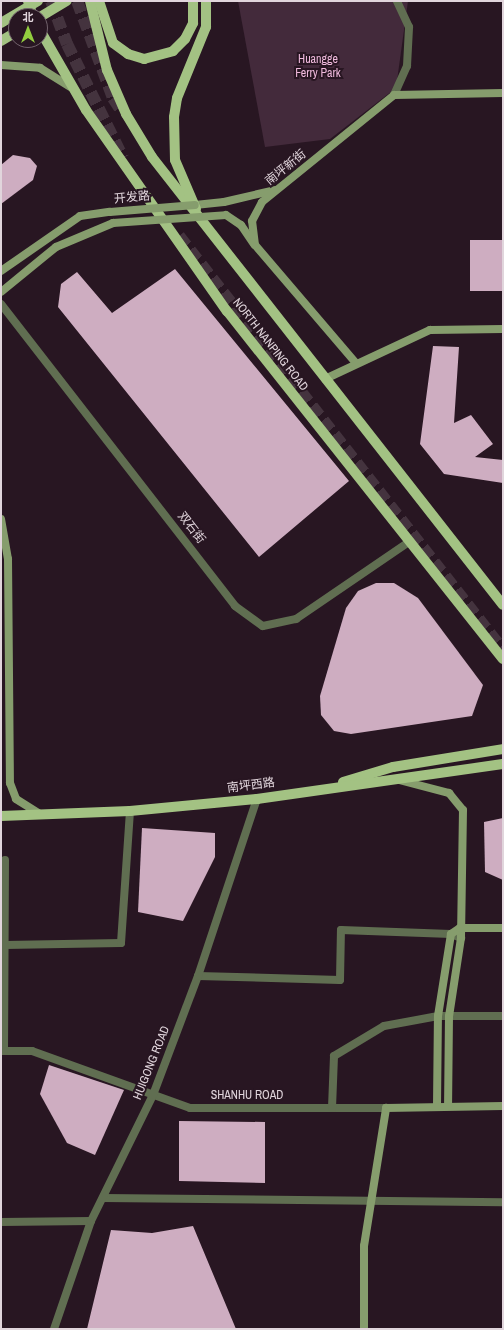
<!DOCTYPE html>
<html>
<head>
<meta charset="utf-8">
<style>
	body { margin:0 }
	#map { position:relative; width:504px; height:1330px; overflow:hidden; background:#281622; font-family:"Archivo Narrow","Noto Sans SC",sans-serif }
	div>[style] { position:absolute }
	.green>* { inset:0; background:#432a3b }
	.building>* { inset:0; background:#ceadc1 }
	.highway-tunnel>* { height:12px; margin-top:-6px; transform-origin:0; background:repeating-linear-gradient(90deg,#44333e 0 12px,transparent 0 18px) }
	.street>* { height:8px; margin:-4px; padding:0 4px; transform-origin:4px; border-radius:4px; background:#606e51 }
	.secondary>* { height:8px; margin:-4px; padding:0 4px; transform-origin:4px; border-radius:4px; background:#869d6d }
	.primary>* { height:10px; margin:-5px; padding:0 5px; transform-origin:5px; border-radius:5px; background:#a3c283 }
	.secondary-bridge>* { height:8px; margin:-4px; padding:0 4px; transform-origin:4px; border-radius:4px; background:#869d6d }
	.primary-bridge>* { height:10px; margin:-5px; padding:0 5px; transform-origin:5px; border-radius:5px; background:#a3c283 }
	span { translate:-50% -50%; white-space:nowrap; text-align:center; line-height:1.15; -webkit-text-stroke:4px #281622; paint-order:stroke }
	.park-label { font-size:12px; color:#f0badd }
	.street-label { font-size:12px; color:#e1d5dc }
	.frame { position:absolute; inset:0; border:2px solid #e1d5dc; pointer-events:none }
	.north { position:absolute; left:8px; top:8px; width:40px; height:40px; box-sizing:border-box; background:#281622; border:1px solid #72626c; border-radius:50%; rotate:0deg; font-size:11px; font-weight:700; line-height:16px; text-align:center; color:#e1d5dc }
	.north::after { content:''; display:block; margin:auto; width:14px; height:18px; background:#92cd3f; clip-path:polygon(50% 0,100% 100%,50% 72%,0 100%) }
</style>
</head>
<body>
<div id="map">
	<div class="green">
		<div style="clip-path:polygon(238px 1px,408px 1px,396px 88px,330px 139px,265px 147px)"></div>
	</div>
	<div class="building">
		<div style="clip-path:polygon(13px 155px,30px 158px,37px 166px,33px 180px,1px 204px,1px 165px)"></div>
		<div style="clip-path:polygon(470px 240px,503px 240px,503px 291px,470px 291px)"></div>
		<div style="clip-path:polygon(175px 269px,349px 481px,259px 557px,58px 307px,61px 284px,77px 272px,112px 313px)"></div>
		<div style="clip-path:polygon(433px 346px,459px 347px,454px 423px,471px 415px,493px 444px,475px 457px,503px 460px,503px 483px,444px 474px,420px 444px)"></div>
		<div style="clip-path:polygon(376px 583px,394px 583px,418px 598px,483px 685px,472px 716px,351px 734px,334px 731px,321px 715px,320px 696px,346px 608px,358px 591px)"></div>
		<div style="clip-path:polygon(503px 818px,503px 880px,485px 872px,484px 822px)"></div>
		<div style="clip-path:polygon(142px 828px,215px 833px,215px 857px,183px 921px,138px 912px)"></div>
		<div style="clip-path:polygon(49px 1065px,124px 1090px,95px 1155px,67px 1143px,40px 1094px)"></div>
		<div style="clip-path:polygon(179px 1121px,265px 1122px,265px 1183px,179px 1181px)"></div>
		<div style="clip-path:polygon(193px 1226px,236px 1329px,87px 1329px,111px 1230px,152px 1233px)"></div>
	</div>
	<div class="highway-tunnel">
		<div style="left:51px;top:1px;width:46px;rotate:69.6deg"></div>
		<div style="left:67px;top:44px;width:127px;rotate:63.8deg"></div>
		<div style="left:77px;top:1px;width:103px;rotate:69.6deg"></div>
		<div style="left:113px;top:98px;width:17px;rotate:57deg"></div>
		<div style="left:179px;top:236px;width:526px;rotate:51.95deg"></div>
	</div>
	<div class="street">
		<div style="left:394px;top:95px;width:32px;rotate:-66deg"></div>
		<div style="left:407px;top:66px;width:39px;rotate:-87deg"></div>
		<div style="left:409px;top:27px;width:29px;rotate:-115deg"></div>
		<div style="left:1px;top:304px;width:382px;rotate:52.2deg"></div>
		<div style="left:235px;top:606px;width:34px;rotate:36deg"></div>
		<div style="left:263px;top:626px;width:34px;rotate:-12deg"></div>
		<div style="left:296px;top:619px;width:137px;rotate:-34.3deg"></div>
		<div style="left:5px;top:945px;width:116px;rotate:-1deg"></div>
		<div style="left:121px;top:943px;width:132px;rotate:-86.1deg"></div>
		<div style="left:198px;top:976px;width:142px;rotate:1.6deg"></div>
		<div style="left:340px;top:980px;width:50px;rotate:-88.9deg"></div>
		<div style="left:341px;top:930px;width:110px;rotate:2.1deg"></div>
		<div style="left:451px;top:934px;width:11px;rotate:22deg"></div>
		<div style="left:1px;top:1051px;width:31px"></div>
		<div style="left:32px;top:1051px;width:168px;rotate:19.8deg"></div>
		<div style="left:190px;top:1108px;width:196px"></div>
		<div style="left:4px;top:1051px;width:191px;rotate:-89.7deg"></div>
		<div style="left:332px;top:1108px;width:52px;rotate:-87.8deg"></div>
		<div style="left:334px;top:1056px;width:58px;rotate:-31deg"></div>
		<div style="left:384px;top:1026px;width:55px;rotate:-10.5deg"></div>
		<div style="left:438px;top:1016px;width:65px"></div>
		<div style="left:103px;top:1198px;width:400px;rotate:0.6deg"></div>
		<div style="left:1px;top:1222px;width:90px;rotate:-0.6deg"></div>
		<div style="left:54px;top:1329px;width:114px;rotate:-71.1deg"></div>
		<div style="left:91px;top:1221px;width:140px;rotate:-63.8deg"></div>
		<div style="left:153px;top:1095px;width:127px;rotate:-69.3deg"></div>
		<div style="left:198px;top:976px;width:187px;rotate:-71.6deg"></div>
	</div>
	<div class="secondary">
		<div style="left:1px;top:65px;width:39px;rotate:4deg"></div>
		<div style="left:40px;top:68px;width:36px;rotate:32deg"></div>
		<div style="left:195px;top:205px;width:29px;rotate:-6deg"></div>
		<div style="left:224px;top:202px;width:52px;rotate:-13.2deg"></div>
		<div style="left:226px;top:215px;width:18px;rotate:34deg"></div>
		<div style="left:241px;top:225px;width:23px;rotate:56deg"></div>
		<div style="left:1px;top:271px;width:96px;rotate:-34.8deg"></div>
		<div style="left:80px;top:216px;width:30px;rotate:-8deg"></div>
		<div style="left:1px;top:292px;width:71px;rotate:-39.3deg"></div>
		<div style="left:56px;top:247px;width:62px;rotate:-22.8deg"></div>
		<div style="left:355px;top:362px;width:154px;rotate:-130.5deg"></div>
		<div style="left:255px;top:245px;width:24px;rotate:-97deg"></div>
		<div style="left:252px;top:221px;width:21px;rotate:-62deg"></div>
		<div style="left:262px;top:202px;width:170px;rotate:-39deg"></div>
		<div style="left:394px;top:95px;width:109px;rotate:-1.1deg"></div>
		<div style="left:325px;top:379px;width:116px;rotate:-25deg"></div>
		<div style="left:430px;top:330px;width:73px;rotate:-0.8deg"></div>
		<div style="left:1px;top:519px;width:41px;rotate:80.1deg"></div>
		<div style="left:8px;top:559px;width:224px;rotate:89.5deg"></div>
		<div style="left:10px;top:783px;width:17px;rotate:69deg"></div>
		<div style="left:16px;top:799px;width:28px;rotate:32deg"></div>
		<div style="left:399px;top:780px;width:52px;rotate:14.6deg"></div>
		<div style="left:449px;top:793px;width:22px;rotate:51deg"></div>
		<div style="left:463px;top:810px;width:128px;rotate:90.9deg"></div>
		<div style="left:461px;top:938px;width:79px;rotate:98.7deg"></div>
		<div style="left:449px;top:1016px;width:90px;rotate:90.6deg"></div>
		<div style="left:437px;top:1106px;width:90px;rotate:-89.4deg"></div>
		<div style="left:438px;top:1016px;width:83px;rotate:-81deg"></div>
		<div style="left:451px;top:934px;width:11px;rotate:-34deg"></div>
		<div style="left:460px;top:928px;width:43px"></div>
		<div style="left:364px;top:1329px;width:83px;rotate:-90deg"></div>
		<div style="left:364px;top:1246px;width:140px;rotate:-80.9deg"></div>
		<div style="left:386px;top:1108px;width:117px;rotate:-1deg"></div>
	</div>
	<div class="primary">
		<div style="left:28px;top:1px;width:16px;rotate:72deg"></div>
		<div style="left:90px;top:1px;width:71px;rotate:76.2deg"></div>
		<div style="left:107px;top:70px;width:48px;rotate:66.6deg"></div>
		<div style="left:126px;top:114px;width:50px;rotate:58.8deg"></div>
		<div style="left:152px;top:157px;width:569px;rotate:51.92deg"></div>
		<div style="left:99px;top:1px;width:44px;rotate:71.6deg"></div>
		<div style="left:113px;top:43px;width:19px;rotate:36deg"></div>
		<div style="left:128px;top:54px;width:17px;rotate:17deg"></div>
		<div style="left:144px;top:59px;width:30px;rotate:-15deg"></div>
		<div style="left:173px;top:51px;width:17px;rotate:-45deg"></div>
		<div style="left:185px;top:39px;width:18px;rotate:-63deg"></div>
		<div style="left:193px;top:23px;width:22px;rotate:-90deg"></div>
		<div style="left:40px;top:30px;width:92px;rotate:60.1deg"></div>
		<div style="left:86px;top:110px;width:246px;rotate:55deg"></div>
		<div style="left:227px;top:311px;width:444px;rotate:51.6deg"></div>
		<div style="left:1px;top:41px;width:17px;rotate:-31deg"></div>
		<div style="left:196px;top:209px;width:53px;rotate:-113.2deg"></div>
		<div style="left:175px;top:160px;width:43px;rotate:-91.3deg"></div>
		<div style="left:174px;top:117px;width:19px;rotate:-81deg"></div>
		<div style="left:177px;top:98px;width:77px;rotate:-67.8deg"></div>
		<div style="left:206px;top:27px;width:26px;rotate:-90deg"></div>
		<div style="left:343px;top:782px;width:52px;rotate:-16.7deg"></div>
		<div style="left:393px;top:767px;width:111px;rotate:-9.3deg"></div>
		<div style="left:1px;top:816px;width:129px;rotate:-2.2deg"></div>
		<div style="left:130px;top:811px;width:128px;rotate:-5.4deg"></div>
		<div style="left:257px;top:799px;width:248px;rotate:-8.1deg"></div>
	</div>
	<div class="secondary-bridge">
		<div style="left:110px;top:212px;width:85px;rotate:-4.7deg"></div>
		<div style="left:113px;top:223px;width:113px;rotate:-4deg"></div>
	</div>
	<div class="primary-bridge">
		<div style="left:40px;top:17px;width:31px;rotate:-31deg"></div>
		<div style="left:1px;top:23px;width:43px;rotate:-30.7deg"></div>
	</div>
	<div class="park-label">
		<span style="left:318px;top:67px">Huangge<br>Ferry Park</span>
	</div>
	<div class="street-label">
		<span style="left:286px;top:168px;rotate:-39deg">南坪新街</span>
		<span style="left:132px;top:198px;rotate:-5deg">开发路</span>
		<span style="left:270px;top:345px;rotate:52deg">NORTH NANPING ROAD</span>
		<span style="left:191px;top:528px;rotate:52deg">双石街</span>
		<span style="left:251px;top:786px;rotate:-7deg">南坪西路</span>
		<span style="left:152px;top:1063px;rotate:-68deg">HUIGONG ROAD</span>
		<span style="left:247px;top:1096px">SHANHU ROAD</span>
	</div>
	<div class="frame"></div>
	<div class="north">北</div>
</div>
</body>
</html>
